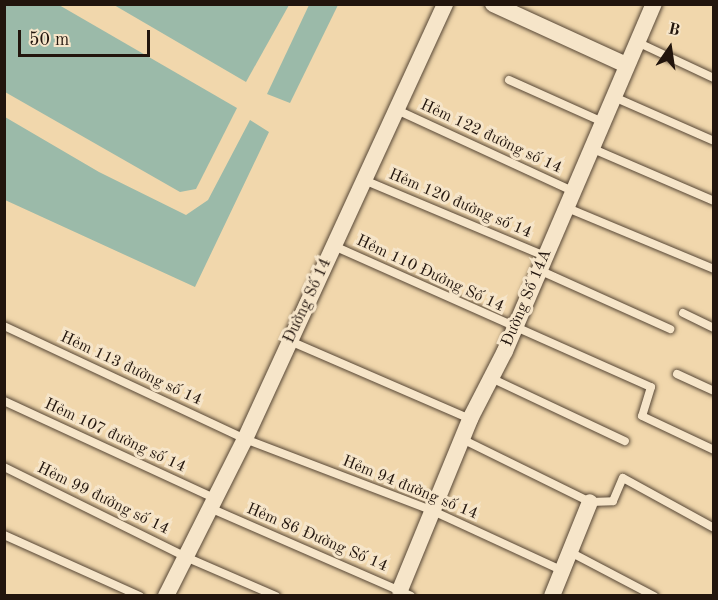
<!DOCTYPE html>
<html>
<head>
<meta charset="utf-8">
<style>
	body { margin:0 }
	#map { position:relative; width:718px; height:600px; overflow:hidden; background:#f1d7ac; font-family:"Old Standard TT",serif }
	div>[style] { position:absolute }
	.water>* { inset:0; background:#9bbaa9 }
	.roads { filter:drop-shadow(0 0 2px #564635) drop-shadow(0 0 2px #564635) }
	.lane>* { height:8px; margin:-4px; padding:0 4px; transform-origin:4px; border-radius:4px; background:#f6e5c9 }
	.street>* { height:16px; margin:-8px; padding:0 8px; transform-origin:8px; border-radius:8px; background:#f6e5c9 }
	span { translate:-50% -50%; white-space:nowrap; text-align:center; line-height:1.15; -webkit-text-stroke:6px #f6e5c9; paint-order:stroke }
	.street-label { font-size:16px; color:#22150d }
	.frame { position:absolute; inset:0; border:6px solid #22150d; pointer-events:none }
	.north { position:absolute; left:640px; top:18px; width:60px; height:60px; -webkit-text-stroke:4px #f6e5c9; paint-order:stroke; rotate:13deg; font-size:16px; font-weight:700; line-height:24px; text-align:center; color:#22150d }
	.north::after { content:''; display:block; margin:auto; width:21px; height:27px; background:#22150d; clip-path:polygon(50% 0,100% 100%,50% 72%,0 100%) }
	.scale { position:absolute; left:18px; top:30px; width:132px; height:27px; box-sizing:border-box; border:3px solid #22150d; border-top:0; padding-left:8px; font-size:18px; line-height:21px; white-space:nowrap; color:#22150d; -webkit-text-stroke:4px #f6e5c9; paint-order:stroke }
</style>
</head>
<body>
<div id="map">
	<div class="water">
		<div style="clip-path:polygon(5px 4px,59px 5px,237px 108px,196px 189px,180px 192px,5px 92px)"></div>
		<div style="clip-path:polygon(114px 5px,289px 5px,246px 82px)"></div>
		<div style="clip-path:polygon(309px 5px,338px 5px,290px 103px,267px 94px)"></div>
		<div style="clip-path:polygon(5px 117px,99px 172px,186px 215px,208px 200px,250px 120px,269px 132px,195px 287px,5px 200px)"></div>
	</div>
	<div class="roads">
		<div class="lane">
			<div style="left:637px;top:42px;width:85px;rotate:25.1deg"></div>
			<div style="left:509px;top:80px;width:103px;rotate:24.1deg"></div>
			<div style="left:614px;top:97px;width:109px;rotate:23.7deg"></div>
			<div style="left:397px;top:110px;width:193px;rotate:24.8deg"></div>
			<div style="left:591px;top:148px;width:134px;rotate:23.3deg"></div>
			<div style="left:364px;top:180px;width:196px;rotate:22.8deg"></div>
			<div style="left:565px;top:207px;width:161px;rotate:22.6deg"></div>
			<div style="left:334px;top:246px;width:347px;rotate:24deg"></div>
			<div style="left:651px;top:387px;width:30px;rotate:107deg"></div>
			<div style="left:642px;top:416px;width:80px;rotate:25.3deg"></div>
			<div style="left:539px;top:270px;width:144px;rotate:24.2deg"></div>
			<div style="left:683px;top:313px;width:34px;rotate:26deg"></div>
			<div style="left:4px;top:326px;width:266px;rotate:25.1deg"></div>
			<div style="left:245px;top:439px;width:199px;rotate:20.9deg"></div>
			<div style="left:431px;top:510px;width:143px;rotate:24.8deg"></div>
			<div style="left:290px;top:341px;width:196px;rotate:23.4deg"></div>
			<div style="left:677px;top:374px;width:41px;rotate:24.7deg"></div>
			<div style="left:491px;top:378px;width:148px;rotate:25.2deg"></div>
			<div style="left:4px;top:401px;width:231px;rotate:24.8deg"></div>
			<div style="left:462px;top:439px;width:143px;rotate:26.2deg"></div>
			<div style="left:590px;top:502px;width:23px;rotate:-2deg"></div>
			<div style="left:613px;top:501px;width:25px;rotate:-67deg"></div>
			<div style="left:623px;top:478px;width:104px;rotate:28.8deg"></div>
			<div style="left:4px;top:467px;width:205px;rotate:26.3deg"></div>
			<div style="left:188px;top:558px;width:96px;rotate:23.4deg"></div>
			<div style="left:210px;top:508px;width:219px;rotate:23.6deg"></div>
			<div style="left:4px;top:535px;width:149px;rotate:24.2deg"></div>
			<div style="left:572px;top:553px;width:93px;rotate:27.7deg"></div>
		</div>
		<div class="street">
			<div style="left:493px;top:4px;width:146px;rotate:24.6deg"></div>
			<div style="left:400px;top:590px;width:185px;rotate:-67.7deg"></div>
			<div style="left:470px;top:419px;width:76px;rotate:-62.8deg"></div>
			<div style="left:505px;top:351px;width:378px;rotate:-66.8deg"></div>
			<div style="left:166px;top:596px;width:176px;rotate:-63.3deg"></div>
			<div style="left:245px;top:439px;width:479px;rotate:-65.3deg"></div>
			<div style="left:552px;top:596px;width:101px;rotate:-68deg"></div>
		</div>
	</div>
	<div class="street-label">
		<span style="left:491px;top:137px;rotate:25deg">Hẻm 122 đường số 14</span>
		<span style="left:460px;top:204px;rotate:23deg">Hẻm 120 đường số 14</span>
		<span style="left:430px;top:274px;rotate:25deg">Hẻm 110 Đường Số 14</span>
		<span style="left:527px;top:298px;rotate:-67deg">Đường Số 14A</span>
		<span style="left:308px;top:301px;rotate:-65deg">Đường Số 14</span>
		<span style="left:131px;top:369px;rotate:25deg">Hẻm 113 đường số 14</span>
		<span style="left:115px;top:436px;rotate:25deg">Hẻm 107 đường số 14</span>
		<span style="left:410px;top:488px;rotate:22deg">Hẻm 94 đường số 14</span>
		<span style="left:103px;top:499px;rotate:26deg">Hẻm 99 đường số 14</span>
		<span style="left:317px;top:538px;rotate:23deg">Hẻm 86 Đường Số 14</span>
	</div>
	<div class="frame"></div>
	<div class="north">B</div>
	<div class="scale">50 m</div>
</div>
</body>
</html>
